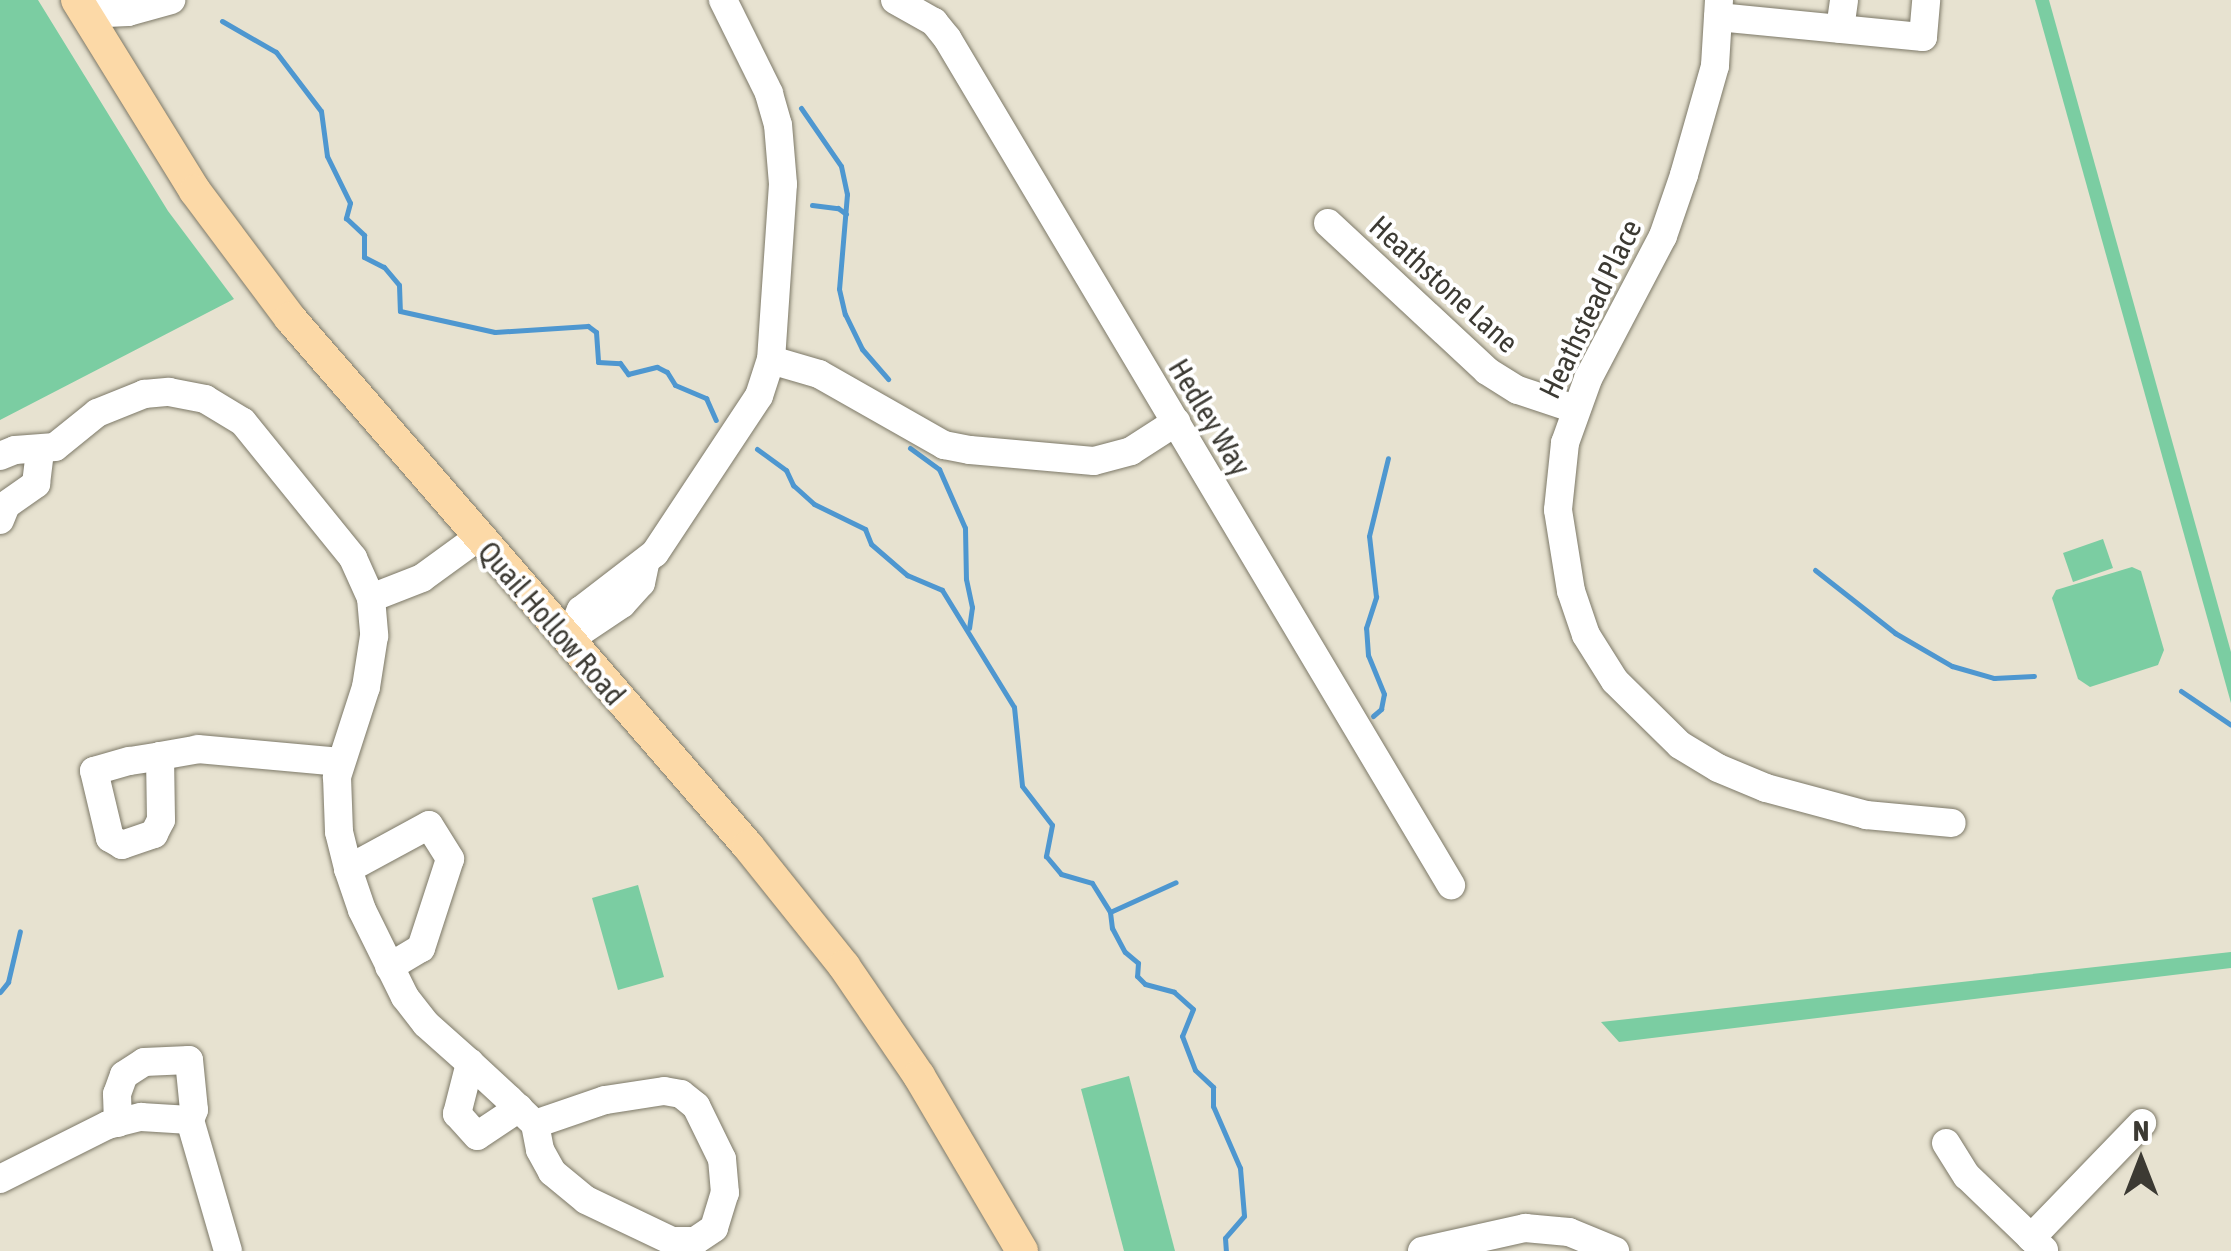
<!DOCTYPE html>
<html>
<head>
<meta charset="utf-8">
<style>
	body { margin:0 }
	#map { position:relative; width:2231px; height:1251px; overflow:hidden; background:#e7e2d0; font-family:"Asap Condensed",sans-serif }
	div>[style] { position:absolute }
	.green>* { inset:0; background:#7bcda2 }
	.stream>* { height:5px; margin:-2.5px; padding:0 2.5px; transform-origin:2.5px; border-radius:2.5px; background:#4e97d0 }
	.roads { filter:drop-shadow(0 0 2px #7d7968) drop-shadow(0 0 2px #7d7968) }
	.minor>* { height:28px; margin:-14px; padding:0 14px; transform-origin:14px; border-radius:14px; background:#fff }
	.major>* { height:32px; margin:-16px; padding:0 16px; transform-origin:16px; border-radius:16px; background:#fcd9a7 }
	span { translate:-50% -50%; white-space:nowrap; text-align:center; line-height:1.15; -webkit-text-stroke:8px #fff; paint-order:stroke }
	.street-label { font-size:30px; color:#3c3a33 }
	.north { position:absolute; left:2091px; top:1111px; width:100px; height:100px; -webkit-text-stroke:8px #fff; paint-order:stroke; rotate:0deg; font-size:28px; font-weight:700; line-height:40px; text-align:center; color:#3c3a33 }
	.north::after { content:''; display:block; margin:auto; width:35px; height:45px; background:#3c3a33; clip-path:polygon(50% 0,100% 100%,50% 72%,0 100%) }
</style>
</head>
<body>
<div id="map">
	<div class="green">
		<div style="clip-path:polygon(0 0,38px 0,168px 211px,234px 299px,0 420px)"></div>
		<div style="clip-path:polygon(2035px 0,2049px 0,2231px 652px,2231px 703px)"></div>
		<div style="clip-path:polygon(2103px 539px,2113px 568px,2073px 582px,2063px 553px)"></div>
		<div style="clip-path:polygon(2132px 567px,2141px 571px,2164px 650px,2158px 665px,2090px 687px,2078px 679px,2052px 598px,2056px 590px)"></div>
		<div style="clip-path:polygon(638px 885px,664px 977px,618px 990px,592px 898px)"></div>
		<div style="clip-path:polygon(2231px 952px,2231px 968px,1619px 1042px,1601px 1022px)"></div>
		<div style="clip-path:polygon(1129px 1076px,1175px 1251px,1124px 1251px,1081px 1089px)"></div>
	</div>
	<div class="stream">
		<div style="left:222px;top:21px;width:62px;rotate:29.9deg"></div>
		<div style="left:276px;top:52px;width:74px;rotate:52.7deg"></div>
		<div style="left:321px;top:111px;width:45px;rotate:82.4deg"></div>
		<div style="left:327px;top:156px;width:52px;rotate:63.9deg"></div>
		<div style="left:350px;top:203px;width:16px;rotate:105deg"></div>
		<div style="left:346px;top:218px;width:25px;rotate:43deg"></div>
		<div style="left:364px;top:235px;width:22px;rotate:90deg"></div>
		<div style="left:364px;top:257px;width:22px;rotate:27deg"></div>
		<div style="left:384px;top:267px;width:23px;rotate:50deg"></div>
		<div style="left:399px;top:285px;width:26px;rotate:88deg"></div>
		<div style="left:400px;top:311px;width:97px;rotate:12.5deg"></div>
		<div style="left:495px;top:332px;width:93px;rotate:-3.7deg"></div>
		<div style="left:588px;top:326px;width:10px;rotate:37deg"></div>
		<div style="left:596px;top:332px;width:30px;rotate:86deg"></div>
		<div style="left:598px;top:362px;width:22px;rotate:3deg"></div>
		<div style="left:620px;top:363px;width:14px;rotate:54deg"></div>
		<div style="left:628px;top:374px;width:30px;rotate:-14deg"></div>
		<div style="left:657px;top:367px;width:11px;rotate:27deg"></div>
		<div style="left:667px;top:372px;width:15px;rotate:58deg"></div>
		<div style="left:675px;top:385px;width:34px;rotate:23deg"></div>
		<div style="left:706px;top:398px;width:24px;rotate:66deg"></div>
		<div style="left:801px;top:108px;width:70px;rotate:55.4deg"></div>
		<div style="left:841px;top:166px;width:29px;rotate:78deg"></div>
		<div style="left:847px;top:194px;width:95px;rotate:94.8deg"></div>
		<div style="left:839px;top:289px;width:26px;rotate:77deg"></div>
		<div style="left:845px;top:314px;width:39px;rotate:64deg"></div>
		<div style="left:862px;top:349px;width:40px;rotate:49deg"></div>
		<div style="left:812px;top:205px;width:26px;rotate:7deg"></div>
		<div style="left:838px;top:208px;width:10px;rotate:37deg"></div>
		<div style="left:910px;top:448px;width:36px;rotate:36deg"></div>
		<div style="left:939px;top:469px;width:64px;rotate:66.2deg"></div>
		<div style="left:965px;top:528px;width:51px;rotate:88.9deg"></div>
		<div style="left:966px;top:579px;width:29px;rotate:78deg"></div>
		<div style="left:972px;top:607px;width:21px;rotate:98deg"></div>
		<div style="left:757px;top:449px;width:36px;rotate:36deg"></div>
		<div style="left:786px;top:470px;width:17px;rotate:65deg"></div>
		<div style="left:793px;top:485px;width:28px;rotate:42deg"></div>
		<div style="left:814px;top:504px;width:57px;rotate:26.1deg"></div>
		<div style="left:865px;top:529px;width:16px;rotate:68deg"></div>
		<div style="left:871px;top:544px;width:48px;rotate:40.7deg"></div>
		<div style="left:907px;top:575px;width:38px;rotate:23deg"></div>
		<div style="left:942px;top:590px;width:137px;rotate:58.4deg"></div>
		<div style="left:1014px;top:707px;width:79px;rotate:84.2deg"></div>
		<div style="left:1022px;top:786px;width:49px;rotate:52.4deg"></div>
		<div style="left:1052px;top:825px;width:32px;rotate:101deg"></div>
		<div style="left:1046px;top:856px;width:23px;rotate:50deg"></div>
		<div style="left:1061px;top:874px;width:32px;rotate:16deg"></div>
		<div style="left:1092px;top:883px;width:34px;rotate:58deg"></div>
		<div style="left:1110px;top:912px;width:16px;rotate:83deg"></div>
		<div style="left:1112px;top:928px;width:27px;rotate:62deg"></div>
		<div style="left:1125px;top:952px;width:17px;rotate:40deg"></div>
		<div style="left:1138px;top:963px;width:13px;rotate:94deg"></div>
		<div style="left:1137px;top:976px;width:11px;rotate:45deg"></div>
		<div style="left:1145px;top:984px;width:30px;rotate:15deg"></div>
		<div style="left:1174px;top:992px;width:25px;rotate:42deg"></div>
		<div style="left:1193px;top:1009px;width:29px;rotate:112deg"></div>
		<div style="left:1182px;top:1036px;width:36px;rotate:69deg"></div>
		<div style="left:1195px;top:1070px;width:25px;rotate:43deg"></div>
		<div style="left:1213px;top:1087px;width:19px;rotate:90deg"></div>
		<div style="left:1213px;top:1106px;width:68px;rotate:66.5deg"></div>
		<div style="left:1240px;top:1168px;width:48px;rotate:85.2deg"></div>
		<div style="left:1244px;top:1216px;width:29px;rotate:131deg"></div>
		<div style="left:1225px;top:1238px;width:13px;rotate:86deg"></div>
		<div style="left:1815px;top:570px;width:102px;rotate:38.2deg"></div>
		<div style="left:1895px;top:633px;width:66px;rotate:30.1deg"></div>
		<div style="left:1952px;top:666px;width:44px;rotate:15.9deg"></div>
		<div style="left:1994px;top:678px;width:40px;rotate:-2.9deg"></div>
		<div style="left:2181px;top:691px;width:60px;rotate:34.2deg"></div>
		<div style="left:1373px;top:716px;width:11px;rotate:-41deg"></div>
		<div style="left:1381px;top:709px;width:15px;rotate:-79deg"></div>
		<div style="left:1384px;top:694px;width:42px;rotate:-112.3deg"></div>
		<div style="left:1368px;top:655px;width:27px;rotate:-94deg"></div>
		<div style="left:1366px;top:628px;width:33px;rotate:-72deg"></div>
		<div style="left:1376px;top:597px;width:61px;rotate:-96.5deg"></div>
		<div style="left:1369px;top:536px;width:80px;rotate:-76.3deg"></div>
		<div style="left:1110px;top:912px;width:72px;rotate:-24.4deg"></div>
		<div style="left:0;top:992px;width:13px;rotate:-51deg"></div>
		<div style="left:8px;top:982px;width:52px;rotate:-76.8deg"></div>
	</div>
	<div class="roads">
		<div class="minor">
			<div style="left:895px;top:0;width:45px;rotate:29.4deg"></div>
			<div style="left:934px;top:22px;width:21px;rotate:51deg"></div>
			<div style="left:947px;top:38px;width:986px;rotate:59.25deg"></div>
			<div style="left:1719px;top:0;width:66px;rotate:93.5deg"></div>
			<div style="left:1715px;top:66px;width:113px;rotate:105.9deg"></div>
			<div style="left:1684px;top:175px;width:65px;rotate:109deg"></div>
			<div style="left:1663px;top:236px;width:161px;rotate:117.7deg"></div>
			<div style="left:1588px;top:379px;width:68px;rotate:109.8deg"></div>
			<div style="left:1565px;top:443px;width:67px;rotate:96deg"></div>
			<div style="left:1558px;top:510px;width:82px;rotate:80.9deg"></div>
			<div style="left:1571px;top:591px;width:46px;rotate:71.2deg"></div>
			<div style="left:1586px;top:635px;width:54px;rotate:57.8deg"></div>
			<div style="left:1615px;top:681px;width:91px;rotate:44.6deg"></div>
			<div style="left:1680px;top:745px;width:44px;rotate:31.2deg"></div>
			<div style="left:1718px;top:768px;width:52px;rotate:22.6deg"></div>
			<div style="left:1766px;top:788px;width:104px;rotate:15.1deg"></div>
			<div style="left:1866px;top:815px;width:86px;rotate:5.3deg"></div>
			<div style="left:85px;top:14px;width:43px;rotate:-2.7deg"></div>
			<div style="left:128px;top:12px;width:45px;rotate:-15.6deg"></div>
			<div style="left:1718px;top:17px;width:206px;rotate:5.6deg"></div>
			<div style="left:1923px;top:37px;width:37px;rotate:-85deg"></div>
			<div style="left:1840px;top:29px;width:29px;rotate:-82deg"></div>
			<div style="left:1328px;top:223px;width:217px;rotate:42.9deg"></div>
			<div style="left:1487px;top:371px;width:36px;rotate:32deg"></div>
			<div style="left:1518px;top:390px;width:60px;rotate:18.4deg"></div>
			<div style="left:771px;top:360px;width:50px;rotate:16.3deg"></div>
			<div style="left:819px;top:374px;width:144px;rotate:29.6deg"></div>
			<div style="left:944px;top:445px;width:26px;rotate:11deg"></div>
			<div style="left:970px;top:450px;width:124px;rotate:5.1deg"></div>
			<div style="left:1094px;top:461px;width:38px;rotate:-15deg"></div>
			<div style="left:1131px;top:451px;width:54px;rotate:-32.8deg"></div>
			<div style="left:0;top:456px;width:16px;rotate:-22deg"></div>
			<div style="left:15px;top:450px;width:40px;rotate:-4.3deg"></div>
			<div style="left:55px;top:447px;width:54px;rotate:-39deg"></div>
			<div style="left:97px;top:413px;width:51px;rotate:-22deg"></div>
			<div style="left:144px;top:394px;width:25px;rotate:-5deg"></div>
			<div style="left:169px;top:392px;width:37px;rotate:11deg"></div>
			<div style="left:205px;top:399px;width:44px;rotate:31.2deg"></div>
			<div style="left:243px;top:422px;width:175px;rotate:51deg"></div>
			<div style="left:353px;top:558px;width:44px;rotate:65.8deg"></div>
			<div style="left:371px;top:598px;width:38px;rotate:85deg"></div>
			<div style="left:374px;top:636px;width:52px;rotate:98.9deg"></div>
			<div style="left:366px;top:687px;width:95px;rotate:107.9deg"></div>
			<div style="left:337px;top:777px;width:55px;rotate:87.9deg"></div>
			<div style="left:339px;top:832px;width:38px;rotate:76deg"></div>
			<div style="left:348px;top:869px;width:43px;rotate:71.1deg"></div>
			<div style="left:362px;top:910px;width:97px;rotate:63.7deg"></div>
			<div style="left:405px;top:997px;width:34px;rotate:52deg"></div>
			<div style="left:426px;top:1024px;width:59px;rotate:41.6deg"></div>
			<div style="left:0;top:520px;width:16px;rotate:-68deg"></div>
			<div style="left:6px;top:505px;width:37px;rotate:-35deg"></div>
			<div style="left:36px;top:484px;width:34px;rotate:-83deg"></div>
			<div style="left:371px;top:598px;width:55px;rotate:-21.4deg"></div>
			<div style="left:422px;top:578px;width:68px;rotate:-36deg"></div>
			<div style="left:571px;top:638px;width:61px;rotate:-33.7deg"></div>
			<div style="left:622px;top:604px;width:28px;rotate:-48deg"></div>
			<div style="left:641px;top:583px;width:19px;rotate:-78deg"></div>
			<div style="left:569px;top:639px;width:31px;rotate:-68deg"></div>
			<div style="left:581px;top:610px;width:93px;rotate:-37.6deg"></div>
			<div style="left:655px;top:553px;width:188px;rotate:-56.5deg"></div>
			<div style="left:759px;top:396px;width:38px;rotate:-72deg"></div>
			<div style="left:771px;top:360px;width:176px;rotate:-86.1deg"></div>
			<div style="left:783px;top:184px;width:59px;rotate:-94.8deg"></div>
			<div style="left:778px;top:125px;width:33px;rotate:-106deg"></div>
			<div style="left:769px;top:93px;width:104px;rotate:-116.3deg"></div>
			<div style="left:160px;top:756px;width:64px;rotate:89.1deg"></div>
			<div style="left:161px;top:820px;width:16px;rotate:117deg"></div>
			<div style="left:154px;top:834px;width:34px;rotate:161deg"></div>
			<div style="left:122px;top:845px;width:14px;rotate:-150deg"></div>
			<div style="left:110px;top:838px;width:69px;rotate:-103.4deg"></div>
			<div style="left:94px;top:771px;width:37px;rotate:-16deg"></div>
			<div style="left:130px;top:761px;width:30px;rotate:-9deg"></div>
			<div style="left:160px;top:756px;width:39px;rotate:-10deg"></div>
			<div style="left:198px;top:749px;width:143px;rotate:5.2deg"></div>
			<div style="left:348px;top:869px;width:92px;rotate:-28.5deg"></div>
			<div style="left:429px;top:825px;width:40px;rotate:58deg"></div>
			<div style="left:450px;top:859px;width:94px;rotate:108deg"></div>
			<div style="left:421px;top:948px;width:37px;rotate:149deg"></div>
			<div style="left:519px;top:1108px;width:50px;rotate:146.3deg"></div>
			<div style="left:477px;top:1136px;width:30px;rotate:-132deg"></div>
			<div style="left:457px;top:1114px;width:53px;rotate:-75.7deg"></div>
			<div style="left:470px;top:1063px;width:53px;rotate:42.7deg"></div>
			<div style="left:509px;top:1099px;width:36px;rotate:44deg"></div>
			<div style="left:535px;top:1124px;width:26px;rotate:79deg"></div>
			<div style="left:540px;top:1150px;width:25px;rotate:61deg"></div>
			<div style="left:552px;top:1172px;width:44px;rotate:39.5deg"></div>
			<div style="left:586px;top:1200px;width:95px;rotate:25.5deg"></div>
			<div style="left:672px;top:1241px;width:23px"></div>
			<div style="left:695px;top:1241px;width:23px;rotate:-34deg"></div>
			<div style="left:714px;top:1228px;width:37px;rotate:-73deg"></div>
			<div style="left:725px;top:1193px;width:34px;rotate:-95deg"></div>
			<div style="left:722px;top:1159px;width:59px;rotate:-116.1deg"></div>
			<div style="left:696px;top:1106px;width:19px;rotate:-141deg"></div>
			<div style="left:681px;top:1094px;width:17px;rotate:-170deg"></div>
			<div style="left:664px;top:1091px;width:60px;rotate:171.3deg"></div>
			<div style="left:605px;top:1100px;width:74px;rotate:161.1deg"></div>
			<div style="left:118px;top:1123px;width:29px;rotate:-92deg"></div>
			<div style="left:117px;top:1094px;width:20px;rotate:-70deg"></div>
			<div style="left:124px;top:1075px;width:24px;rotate:-33deg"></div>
			<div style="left:144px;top:1062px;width:45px;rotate:-2.5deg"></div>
			<div style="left:189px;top:1060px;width:50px;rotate:84.3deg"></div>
			<div style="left:194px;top:1110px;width:11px;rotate:112deg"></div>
			<div style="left:190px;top:1120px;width:136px;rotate:73.8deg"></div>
			<div style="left:1946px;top:1143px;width:39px;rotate:58deg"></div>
			<div style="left:1967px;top:1176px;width:107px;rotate:43.9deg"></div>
			<div style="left:0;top:1179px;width:121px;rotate:-26.6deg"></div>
			<div style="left:108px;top:1125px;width:34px;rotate:-14deg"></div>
			<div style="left:141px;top:1117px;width:49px;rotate:3.5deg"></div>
			<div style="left:2031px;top:1238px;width:160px;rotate:-46deg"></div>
			<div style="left:1422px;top:1251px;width:106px;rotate:-12.6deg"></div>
			<div style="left:1525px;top:1228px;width:44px;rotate:5.2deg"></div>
			<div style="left:1569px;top:1232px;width:50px;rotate:22.4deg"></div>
		</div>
		<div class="major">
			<div style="left:77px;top:0;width:225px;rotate:58.3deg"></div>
			<div style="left:195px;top:191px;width:159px;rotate:53.2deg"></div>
			<div style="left:290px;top:318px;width:699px;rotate:49.06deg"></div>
			<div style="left:748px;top:846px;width:154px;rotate:51.3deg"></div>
			<div style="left:844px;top:966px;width:133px;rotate:55.7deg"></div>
			<div style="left:919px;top:1076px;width:203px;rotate:59.5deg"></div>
		</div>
	</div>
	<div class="street-label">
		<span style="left:1444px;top:284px;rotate:42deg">Heathstone Lane</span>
		<span style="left:1590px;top:309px;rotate:-64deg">Heathstead Place</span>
		<span style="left:1210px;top:417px;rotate:59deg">Hedley Way</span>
		<span style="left:552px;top:623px;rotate:49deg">Quail Hollow Road</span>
	</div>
	<div class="north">N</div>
</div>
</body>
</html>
